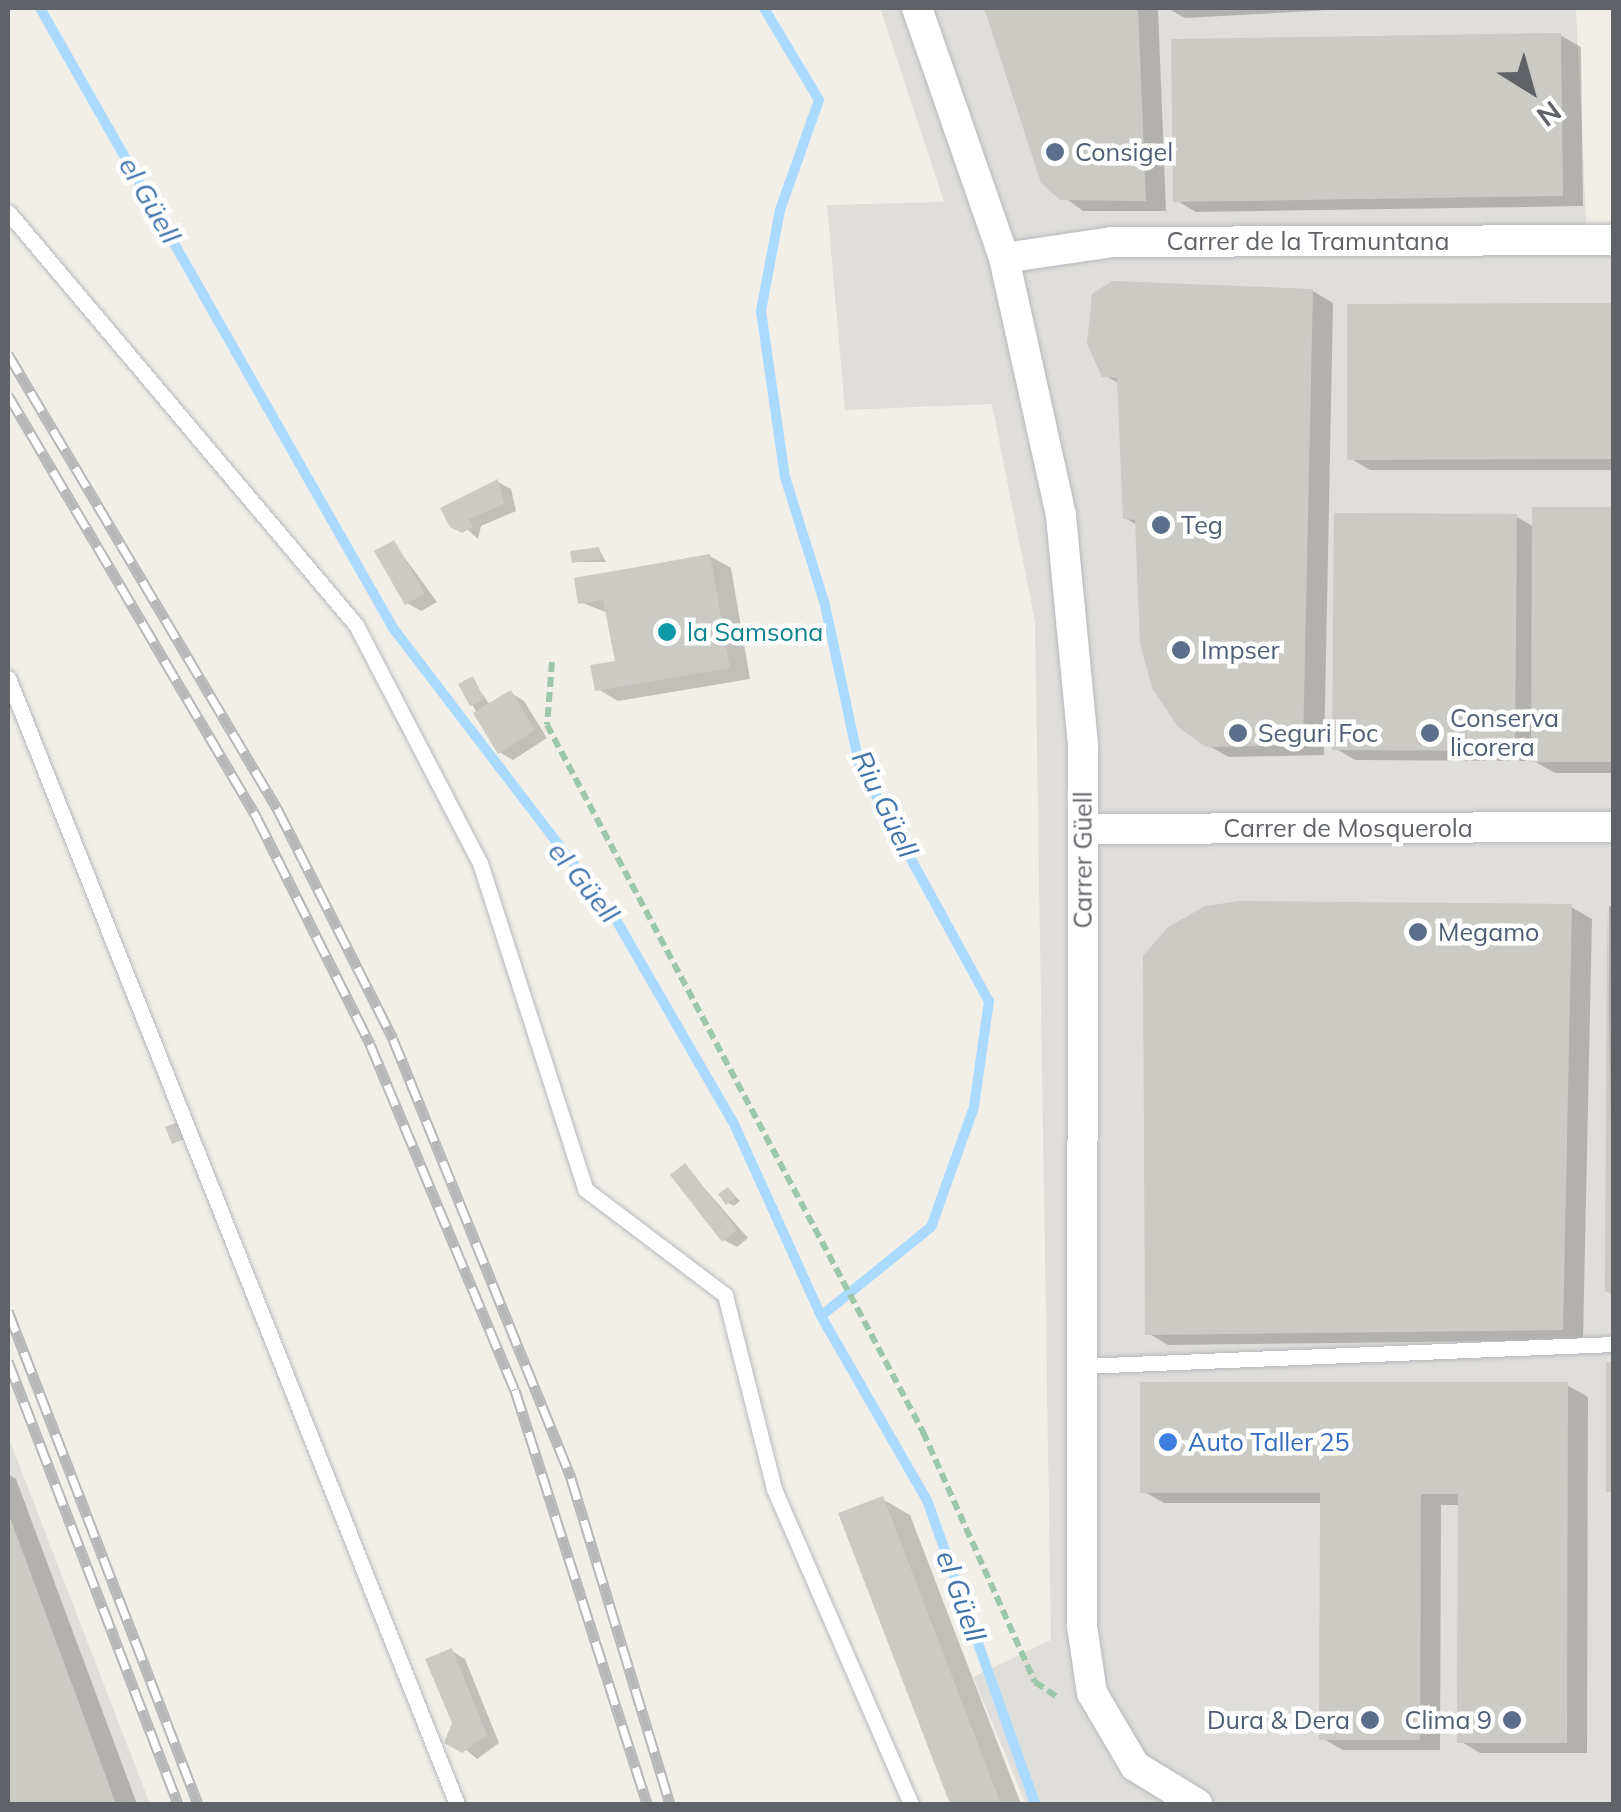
<!DOCTYPE html>
<html>
<head>
<meta charset="utf-8">
<style>
	body { margin:0 }
	#map { position:relative; width:1621px; height:1812px; overflow:hidden; background:#f1efe8; font-family:Mulish,sans-serif }
	div>[style] { position:absolute }
	.industrial>* { inset:0; background:#e0deda }
	.shadow>* { inset:0; background:#0003 }
	.stream>* { height:10px; margin:-5px; padding:0 5px; transform-origin:5px; border-radius:5px; background:#aadaff }
	.building>* { inset:0; background:#cccac5 }
	.path>* { height:6px; margin-top:-3px; transform-origin:0; background:repeating-linear-gradient(90deg,#9cc7a9 0 10px,transparent 0 15px) }
	.roads { filter:drop-shadow(0 0 2px #b5b8bc) drop-shadow(0 0 2px #b5b8bc) }
	.service>* { height:15px; margin:-7.5px; padding:0 7.5px; transform-origin:7.5px; border-radius:7.5px; background:#fff }
	.minor>* { height:30px; margin:-15px; padding:0 15px; transform-origin:15px; border-radius:15px; background:#fff }
	.rail>* { height:11px; margin-top:-5.5px; transform-origin:0; background:repeating-linear-gradient(90deg,#fff 0 22px,#b6b7b8 0 44px); box-sizing:border-box; border-block:2px solid #b6b7b8 }
	.dots>* { width:28px; height:28px; translate:-50% -50%; box-sizing:border-box; border:5px solid #fff; border-radius:50% }
	span { translate:-50% -50%; white-space:nowrap; text-align:center; line-height:1.15; -webkit-text-stroke:9px #fff; paint-order:stroke }
	.service-label { font-size:25px; color:#4e5e75 }
	.left { translate:0 -50%; text-align:left }
	.right { translate:-100% -50%; text-align:right }
	.street-label { font-size:25px; color:#5f6368 }
	.culture-label { font-size:25px; color:#0d838f }
	.shop-label { font-size:25px; color:#366cbe }
	.water-label { font-size:28px; color:#4174aa; font-style:italic }
	.frame { position:absolute; inset:0; border:10px solid #5f6368; pointer-events:none }
	.north { position:absolute; left:1481px; top:40px; width:100px; height:100px; -webkit-text-stroke:8px #fff; paint-order:stroke; rotate:143deg; font-size:28px; font-weight:700; line-height:40px; text-align:center; color:#5f6368 }
	.north::after { content:''; display:block; margin:auto; width:35px; height:45px; background:#5f6368; clip-path:polygon(50% 0,100% 100%,50% 72%,0 100%) }
</style>
</head>
<body>
<div id="map">
	<div class="industrial">
		<div style="clip-path:polygon(880px 8px,1576px 8px,1587px 239px,1614px 241px,1613px 1804px,1026px 1804px,973px 1677px,1051px 1640px,1035px 622px,992px 404px,845px 410px,827px 205px,944px 202px)"></div>
		<div style="clip-path:polygon(8px 1436px,150px 1804px,8px 1804px)"></div>
	</div>
	<div class="shadow">
		<div style="clip-path:polygon(987px 8px,1158px 8px,1166px 211px,1083px 211px,1043px 182px)"></div>
		<div style="clip-path:polygon(1167px 8px,1368px 8px,1185px 18px)"></div>
		<div style="clip-path:polygon(1560px 35px,1581px 47px,1583px 206px,1196px 212px,1176px 200px)"></div>
		<div style="clip-path:polygon(1313px 291px,1333px 303px,1324px 755px,1229px 757px,1207px 745px,1137px 525px,1125px 518px,1120px 384px,1104px 375px)"></div>
		<div style="clip-path:polygon(1614px 305px,1614px 470px,1370px 470px,1350px 458px)"></div>
		<div style="clip-path:polygon(498px 482px,511px 489px,516px 511px,481px 526px,478px 539px,444px 509px)"></div>
		<div style="clip-path:polygon(1614px 510px,1614px 773px,1555px 773px,1534px 761px,1355px 760px,1335px 748px,1517px 517px,1534px 527px)"></div>
		<div style="clip-path:polygon(394px 543px,437px 602px,421px 611px,407px 603px)"></div>
		<div style="clip-path:polygon(599px 549px,606px 562px,574px 562px)"></div>
		<div style="clip-path:polygon(710px 556px,731px 568px,750px 679px,618px 701px,598px 689px,618px 663px,608px 613px,580px 602px)"></div>
		<div style="clip-path:polygon(472px 679px,490px 705px,511px 693px,524px 701px,547px 738px,513px 760px,499px 752px,472px 704px)"></div>
		<div style="clip-path:polygon(1609px 906px,1614px 907px,1614px 1295px,1607px 1291px)"></div>
		<div style="clip-path:polygon(1571px 907px,1592px 919px,1583px 1340px,1168px 1345px,1148px 1333px)"></div>
		<div style="clip-path:polygon(685px 1166px,748px 1238px,737px 1247px,724px 1240px)"></div>
		<div style="clip-path:polygon(728px 1190px,740px 1201px,734px 1206px,728px 1203px)"></div>
		<div style="clip-path:polygon(1567px 1385px,1588px 1397px,1587px 1753px,1480px 1753px,1460px 1741px,1461px 1505px,1441px 1505px,1440px 1750px,1343px 1750px,1322px 1738px,1323px 1503px,1164px 1503px,1143px 1491px)"></div>
		<div style="clip-path:polygon(8px 1474px,16px 1479px,137px 1804px,8px 1804px)"></div>
		<div style="clip-path:polygon(882px 1499px,910px 1515px,1021px 1804px,953px 1804px,841px 1515px)"></div>
		<div style="clip-path:polygon(452px 1651px,465px 1659px,499px 1743px,477px 1759px,447px 1734px,455px 1724px)"></div>
	</div>
	<div class="stream">
		<div style="left:40px;top:8px;width:713px;rotate:60.34deg"></div>
		<div style="left:393px;top:628px;width:365px;rotate:52.6deg"></div>
		<div style="left:615px;top:918px;width:238px;rotate:60deg"></div>
		<div style="left:734px;top:1124px;width:211px;rotate:65.6deg"></div>
		<div style="left:821px;top:1316px;width:212px;rotate:60.1deg"></div>
		<div style="left:927px;top:1500px;width:323px;rotate:70.4deg"></div>
		<div style="left:764px;top:8px;width:107px;rotate:59.1deg"></div>
		<div style="left:819px;top:100px;width:117px;rotate:109.5deg"></div>
		<div style="left:780px;top:210px;width:103px;rotate:100.7deg"></div>
		<div style="left:761px;top:311px;width:168px;rotate:81.8deg"></div>
		<div style="left:785px;top:477px;width:134px;rotate:72.6deg"></div>
		<div style="left:825px;top:605px;width:163px;rotate:77.9deg"></div>
		<div style="left:859px;top:764px;width:270px;rotate:61.3deg"></div>
		<div style="left:989px;top:1001px;width:107px;rotate:98.1deg"></div>
		<div style="left:974px;top:1107px;width:127px;rotate:109.7deg"></div>
		<div style="left:931px;top:1227px;width:141px;rotate:141deg"></div>
	</div>
	<div class="building">
		<div style="clip-path:polygon(984px 8px,1138px 8px,1146px 201px,1060px 200px,1041px 183px)"></div>
		<div style="clip-path:polygon(1561px 33px,1563px 196px,1173px 202px,1171px 39px)"></div>
		<div style="clip-path:polygon(1112px 281px,1313px 289px,1303px 745px,1206px 747px,1178px 727px,1152px 688px,1140px 644px,1135px 520px,1123px 519px,1117px 378px,1102px 377px,1087px 344px,1092px 294px)"></div>
		<div style="clip-path:polygon(1614px 303px,1614px 459px,1347px 460px,1347px 304px)"></div>
		<div style="clip-path:polygon(498px 479px,504px 504px,469px 519px,473px 527px,462px 533px,450px 527px,440px 508px)"></div>
		<div style="clip-path:polygon(1532px 507px,1614px 507px,1614px 762px,1531px 762px)"></div>
		<div style="clip-path:polygon(1334px 513px,1517px 514px,1515px 751px,1332px 750px)"></div>
		<div style="clip-path:polygon(394px 540px,425px 594px,405px 605px,374px 551px)"></div>
		<div style="clip-path:polygon(599px 547px,601px 559px,572px 563px,570px 551px)"></div>
		<div style="clip-path:polygon(710px 554px,730px 668px,595px 691px,590px 665px,615px 661px,603px 600px,578px 604px,574px 578px)"></div>
		<div style="clip-path:polygon(473px 676px,484px 699px,470px 706px,458px 684px)"></div>
		<div style="clip-path:polygon(511px 690px,535px 730px,498px 754px,473px 713px)"></div>
		<div style="clip-path:polygon(1240px 901px,1572px 904px,1563px 1330px,1145px 1335px,1143px 956px,1168px 927px,1205px 906px)"></div>
		<div style="clip-path:polygon(1607px 904px,1614px 1292px,1605px 1292px)"></div>
		<div style="clip-path:polygon(178px 1122px,185px 1139px,172px 1144px,165px 1127px)"></div>
		<div style="clip-path:polygon(685px 1163px,737px 1230px,722px 1242px,670px 1175px)"></div>
		<div style="clip-path:polygon(728px 1187px,736px 1197px,726px 1205px,718px 1194px)"></div>
		<div style="clip-path:polygon(1606px 1362px,1614px 1362px,1614px 1492px,1606px 1492px)"></div>
		<div style="clip-path:polygon(1140px 1382px,1568px 1382px,1567px 1743px,1457px 1743px,1458px 1494px,1421px 1494px,1420px 1740px,1319px 1740px,1320px 1493px,1140px 1493px)"></div>
		<div style="clip-path:polygon(883px 1496px,1001px 1804px,950px 1804px,838px 1513px)"></div>
		<div style="clip-path:polygon(8px 1512px,70px 1679px,116px 1804px,8px 1804px)"></div>
		<div style="clip-path:polygon(452px 1648px,487px 1735px,462px 1753px,444px 1743px,452px 1723px,425px 1659px)"></div>
	</div>
	<div class="path">
		<div style="left:552px;top:662px;width:63px;rotate:94.5deg"></div>
		<div style="left:547px;top:725px;width:801px;rotate:61.99deg"></div>
		<div style="left:923px;top:1432px;width:274px;rotate:65.9deg"></div>
		<div style="left:1035px;top:1682px;width:30px;rotate:34deg"></div>
	</div>
	<div class="roads">
		<div class="service">
			<div style="left:8px;top:212px;width:540px;rotate:49.88deg"></div>
			<div style="left:356px;top:625px;width:268px;rotate:62.5deg"></div>
			<div style="left:480px;top:863px;width:342px;rotate:72.1deg"></div>
			<div style="left:585px;top:1189px;width:176px;rotate:37.1deg"></div>
			<div style="left:725px;top:1295px;width:200px;rotate:75.8deg"></div>
			<div style="left:774px;top:1489px;width:344px;rotate:66.5deg"></div>
			<div style="left:8px;top:678px;width:1212px;rotate:68.26deg"></div>
			<div style="left:1082px;top:1366px;width:532px;rotate:-2.37deg"></div>
		</div>
		<div class="minor">
			<div style="left:917px;top:8px;width:265px;rotate:70.8deg"></div>
			<div style="left:1004px;top:258px;width:264px;rotate:77.5deg"></div>
			<div style="left:1061px;top:516px;width:231px;rotate:84.5deg"></div>
			<div style="left:1083px;top:746px;width:880px;rotate:90.07deg"></div>
			<div style="left:1082px;top:1626px;width:68px;rotate:81.5deg"></div>
			<div style="left:1092px;top:1693px;width:85px;rotate:59.5deg"></div>
			<div style="left:1135px;top:1766px;width:73px;rotate:31.5deg"></div>
			<div style="left:1004px;top:258px;width:109px;rotate:-8.4deg"></div>
			<div style="left:1112px;top:242px;width:502px;rotate:-0.23deg"></div>
			<div style="left:1083px;top:829px;width:531px;rotate:-0.22deg"></div>
		</div>
	</div>
	<div class="rail">
		<div style="left:8px;top:354px;width:530px;rotate:59.37deg"></div>
		<div style="left:278px;top:810px;width:256px;rotate:63.3deg"></div>
		<div style="left:393px;top:1039px;width:474px;rotate:67.9deg"></div>
		<div style="left:571px;top:1478px;width:341px;rotate:73.1deg"></div>
		<div style="left:8px;top:395px;width:491px;rotate:59.5deg"></div>
		<div style="left:257px;top:818px;width:253px;rotate:63.4deg"></div>
		<div style="left:370px;top:1044px;width:375px;rotate:67.3deg"></div>
		<div style="left:515px;top:1390px;width:435px;rotate:72.3deg"></div>
		<div style="left:8px;top:1311px;width:528px;rotate:68.92deg"></div>
		<div style="left:8px;top:1361px;width:474px;rotate:69deg"></div>
	</div>
	<div class="dots">
		<div style="left:1055px;top:152px;background:#5c6f8a"></div>
		<div style="left:1161px;top:525px;background:#5c6f8a"></div>
		<div style="left:667px;top:632px;background:#0f9aa8"></div>
		<div style="left:1181px;top:650px;background:#5c6f8a"></div>
		<div style="left:1238px;top:733px;background:#5c6f8a"></div>
		<div style="left:1430px;top:733px;background:#5c6f8a"></div>
		<div style="left:1418px;top:932px;background:#5c6f8a"></div>
		<div style="left:1168px;top:1442px;background:#3f7fe0"></div>
		<div style="left:1370px;top:1720px;background:#5c6f8a"></div>
		<div style="left:1512px;top:1720px;background:#5c6f8a"></div>
	</div>
	<div class="service-label">
		<span class="left" style="left:1075px;top:152px">Consigel</span>
		<span class="left" style="left:1181px;top:525px">Teg</span>
		<span class="left" style="left:1201px;top:650px">Impser</span>
		<span class="left" style="left:1450px;top:733px">Conserva<br>licorera</span>
		<span class="left" style="left:1258px;top:733px">Seguri Foc</span>
		<span class="left" style="left:1438px;top:932px">Megamo</span>
		<span class="right" style="left:1350px;top:1720px">Dura &amp; Dera</span>
		<span class="right" style="left:1492px;top:1720px">Clima 9</span>
	</div>
	<div class="street-label">
		<span style="left:1308px;top:241px">Carrer de la Tramuntana</span>
		<span style="left:1348px;top:828px">Carrer de Mosquerola</span>
		<span style="left:1083px;top:860px;rotate:-90deg">Carrer Güell</span>
	</div>
	<div class="culture-label">
		<span class="left" style="left:687px;top:632px">la Samsona</span>
	</div>
	<div class="shop-label">
		<span class="left" style="left:1188px;top:1442px">Auto Taller 25</span>
	</div>
	<div class="water-label">
		<span style="left:150px;top:200px;rotate:60deg">el Güell</span>
		<span style="left:885px;top:804px;rotate:64deg">Riu Güell</span>
		<span style="left:584px;top:882px;rotate:51deg">el Güell</span>
		<span style="left:961px;top:1596px;rotate:70deg">el Güell</span>
	</div>
	<div class="frame"></div>
	<div class="north">N</div>
</div>
</body>
</html>
